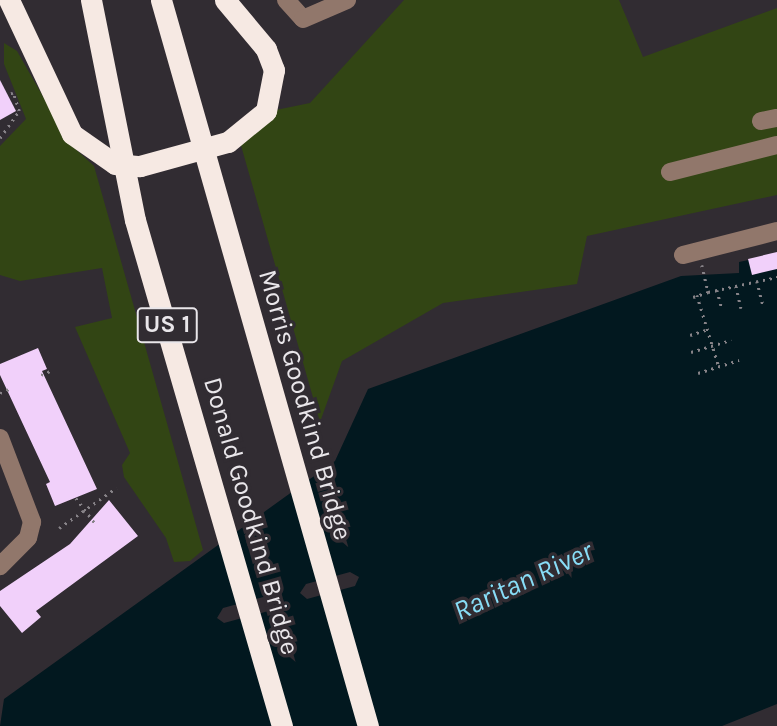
<!DOCTYPE html>
<html>
<head>
<meta charset="utf-8">
<style>
	body { margin:0 }
	#map { position:relative; width:777px; height:726px; overflow:hidden; background:#312c32; font-family:Karla,sans-serif }
	div>[style] { position:absolute }
	.green>* { inset:0; background:#324514 }
	.water>* { inset:0; background:#02181f }
	.pier>* { inset:0; background:#312c32 }
	.building>* { inset:0; background:#f1d0fa }
	.path>* { height:2.5px; margin-top:-1.25px; transform-origin:0; background:repeating-linear-gradient(90deg,#878388 0 2px,transparent 0 7px) }
	.minor>* { height:18px; margin:-9px; padding:0 9px; transform-origin:9px; border-radius:9px; background:#91776b }
	.highway>* { height:21px; margin:-10.5px; padding:0 10.5px; transform-origin:10.5px; border-radius:10.5px; background:#f6e9e3 }
	span { translate:-50% -50%; white-space:nowrap; text-align:center; line-height:1.15; -webkit-text-stroke:7px #312c32; paint-order:stroke }
	.shield-label span { padding:2px 5px; background:#312c32; border:2px solid; border-radius:5px; -webkit-text-stroke-width:0 }
	.shield-label { font-size:24px; color:#e9e6ea; font-weight:700 }
	.street-label { font-size:26px; color:#e9e6ea }
	.water-label { font-size:28px; color:#88ddf7; font-style:italic }
</style>
</head>
<body>
<div id="map">
	<div class="green">
		<div style="clip-path:polygon(404px 0,619px 0,643px 57px,777px 8px,777px 195px,587px 236px,577px 284px,443px 303px,342px 361px,320px 422px,238px 135px,271px 111px,310px 103px)"></div>
		<div style="clip-path:polygon(4px 43px,17px 51px,70px 144px,94px 166px,203px 550px,190px 561px,174px 562px,166px 538px,124px 477px,122px 465px,130px 453px,75px 327px,112px 318px,102px 268px,20px 281px,0 275px,0 146px,26px 119px,4px 64px)"></div>
	</div>
	<div class="water">
		<div style="clip-path:polygon(777px 254px,777px 704px,722px 726px,0 726px,4px 699px,335px 461px,368px 389px,681px 276px,739px 273px,739px 262px)"></div>
	</div>
	<div class="pier">
		<div style="clip-path:polygon(350px 572px,359px 577px,355px 586px,307px 599px,300px 593px,306px 584px)"></div>
		<div style="clip-path:polygon(267px 596px,276px 601px,272px 610px,224px 623px,217px 618px,223px 608px)"></div>
	</div>
	<div class="building">
		<div style="clip-path:polygon(0 80px,16px 111px,0 120px)"></div>
		<div style="clip-path:polygon(777px 252px,777px 269px,752px 275px,748px 259px)"></div>
		<div style="clip-path:polygon(38px 348px,47px 369px,42px 371px,97px 489px,55px 506px,46px 484px,50px 482px,0 375px,0 364px)"></div>
		<div style="clip-path:polygon(109px 500px,138px 536px,36px 611px,41px 617px,22px 633px,0 606px,0 591px,70px 544px)"></div>
	</div>
	<div class="path">
		<div style="left:0;top:138px;width:33px;rotate:-55deg"></div>
		<div style="left:19px;top:111px;width:19px;rotate:-108deg"></div>
		<div style="left:13px;top:93px;width:6px;rotate:149deg"></div>
		<div style="left:702px;top:265px;width:28px;rotate:77deg"></div>
		<div style="left:708px;top:292px;width:71px;rotate:-12.3deg"></div>
		<div style="left:757px;top:281px;width:25px;rotate:76deg"></div>
		<div style="left:736px;top:286px;width:23px;rotate:77deg"></div>
		<div style="left:717px;top:290px;width:20px;rotate:75deg"></div>
		<div style="left:697px;top:295px;width:75px;rotate:73deg"></div>
		<div style="left:693px;top:297px;width:16px;rotate:-18deg"></div>
		<div style="left:690px;top:335px;width:19px;rotate:-18deg"></div>
		<div style="left:691px;top:352px;width:42px;rotate:-16.7deg"></div>
		<div style="left:698px;top:373px;width:43px;rotate:-17.6deg"></div>
		<div style="left:41px;top:375px;width:13px;rotate:-23deg"></div>
		<div style="left:0;top:393px;width:13px;rotate:-23deg"></div>
		<div style="left:76px;top:498px;width:31px;rotate:53deg"></div>
		<div style="left:59px;top:528px;width:70px;rotate:-35.1deg"></div>
	</div>
	<div class="minor">
		<div style="left:286px;top:0;width:25px;rotate:48deg"></div>
		<div style="left:303px;top:19px;width:48px;rotate:-23.4deg"></div>
		<div style="left:761px;top:121px;width:16px;rotate:-11deg"></div>
		<div style="left:670px;top:172px;width:110px;rotate:-14.2deg"></div>
		<div style="left:683px;top:255px;width:97px;rotate:-14.3deg"></div>
		<div style="left:0;top:438px;width:90px;rotate:69.1deg"></div>
		<div style="left:32px;top:522px;width:16px;rotate:104deg"></div>
		<div style="left:28px;top:538px;width:40px;rotate:135deg"></div>
	</div>
	<div class="highway">
		<div style="left:9px;top:0;width:148px;rotate:64.8deg"></div>
		<div style="left:72px;top:134px;width:52px;rotate:34.9deg"></div>
		<div style="left:115px;top:164px;width:25px;rotate:5deg"></div>
		<div style="left:140px;top:166px;width:91px;rotate:-15.3deg"></div>
		<div style="left:228px;top:142px;width:49px;rotate:-39.2deg"></div>
		<div style="left:266px;top:111px;width:42px;rotate:-79deg"></div>
		<div style="left:274px;top:70px;width:22px;rotate:-111deg"></div>
		<div style="left:266px;top:49px;width:64px;rotate:-129.9deg"></div>
		<div style="left:91px;top:0;width:224px;rotate:78.7deg"></div>
		<div style="left:135px;top:220px;width:527px;rotate:73.8deg"></div>
		<div style="left:161px;top:0;width:755px;rotate:74.09deg"></div>
	</div>
	<div class="shield-label">
		<span style="left:167px;top:325px">US 1</span>
	</div>
	<div class="street-label">
		<span style="left:305px;top:405px;rotate:74deg">Morris Goodkind Bridge</span>
		<span style="left:251px;top:516px;rotate:74deg">Donald Goodkind Bridge</span>
	</div>
	<div class="water-label">
		<span style="left:523px;top:581px;rotate:-25deg">Raritan River</span>
	</div>
</div>
</body>
</html>
